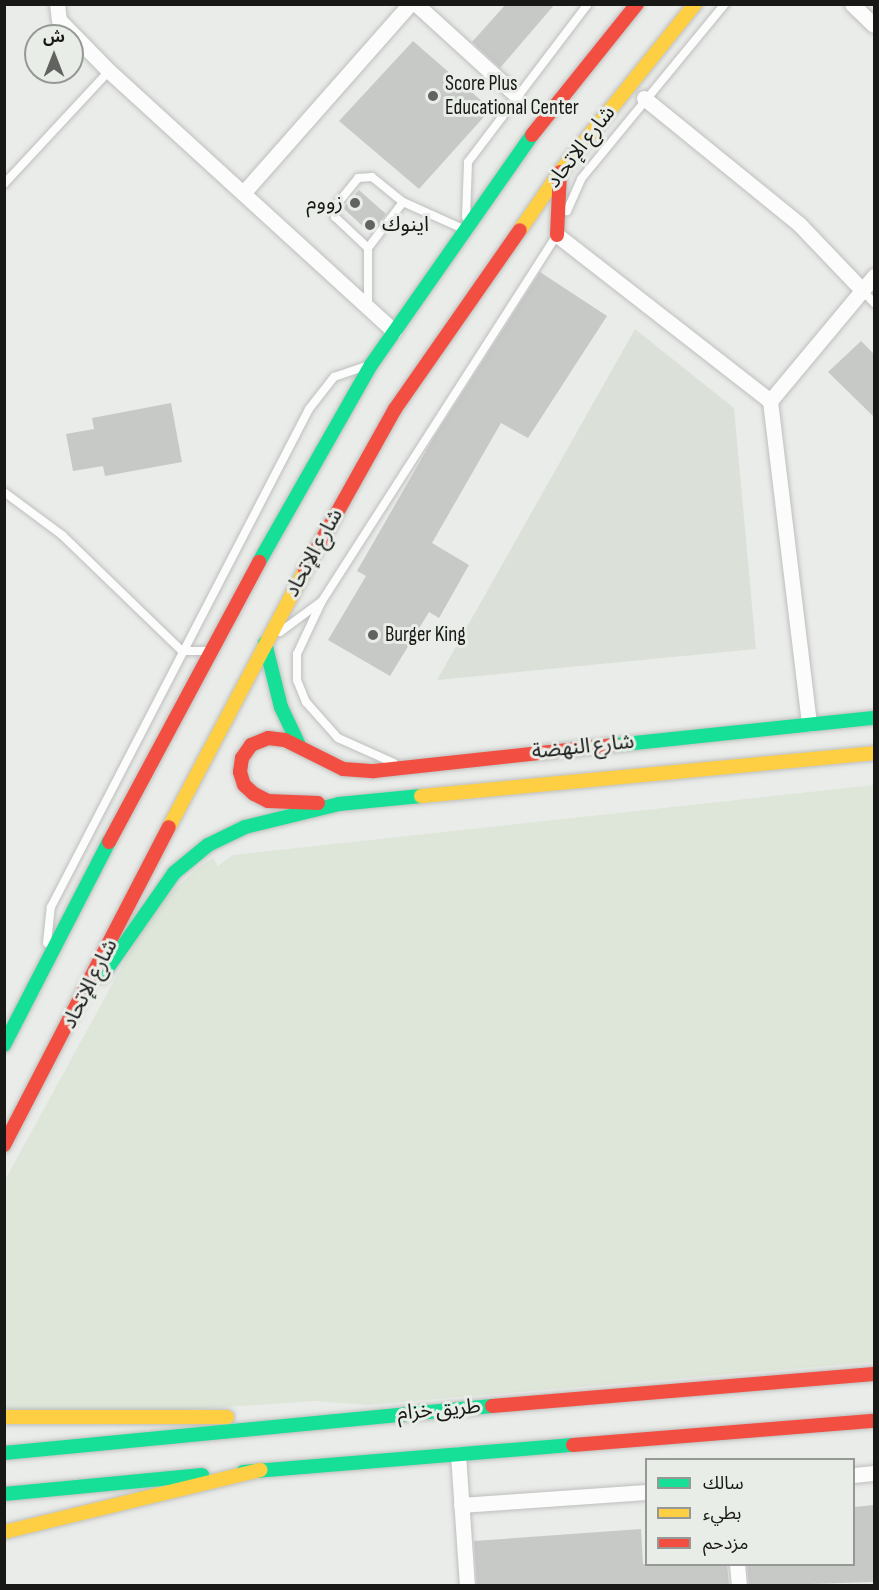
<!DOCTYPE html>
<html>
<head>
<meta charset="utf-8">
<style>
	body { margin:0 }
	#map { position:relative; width:879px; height:1590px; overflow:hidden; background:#eaece9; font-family:"Sofia Sans Condensed","Noto Sans Arabic",sans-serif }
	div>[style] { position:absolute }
	.built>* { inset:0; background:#dbe1d8 }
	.green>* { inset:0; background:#dde6d9 }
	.building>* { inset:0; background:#c7c9c7 }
	.roads { filter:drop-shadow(0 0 2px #bdbfbd) drop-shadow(0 0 2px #bdbfbd) }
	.lane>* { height:8px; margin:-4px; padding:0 4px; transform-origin:4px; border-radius:4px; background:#fcfcfc }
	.street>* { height:15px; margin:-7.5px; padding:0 7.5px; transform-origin:7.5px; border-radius:7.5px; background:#fcfcfc }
	.fast>* { height:14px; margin:-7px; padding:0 7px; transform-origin:7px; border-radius:7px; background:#16e098 }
	.slow>* { height:14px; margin:-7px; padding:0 7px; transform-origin:7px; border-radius:7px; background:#ffcf43 }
	.jam>* { height:14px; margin:-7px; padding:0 7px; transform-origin:7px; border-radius:7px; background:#f24e42 }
	.dots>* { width:16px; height:16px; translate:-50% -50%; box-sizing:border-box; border:3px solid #e9ede8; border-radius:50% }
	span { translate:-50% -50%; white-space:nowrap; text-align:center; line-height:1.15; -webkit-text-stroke:6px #e9ede8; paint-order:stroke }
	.poi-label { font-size:21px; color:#181917 }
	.left { translate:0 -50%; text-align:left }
	.right { translate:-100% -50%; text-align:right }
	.street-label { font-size:21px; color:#181917 }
	.frame { position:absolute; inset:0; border:6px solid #181917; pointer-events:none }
	.legend { position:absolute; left:645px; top:1458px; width:210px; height:108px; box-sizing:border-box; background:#e9ede8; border:2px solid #959894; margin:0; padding:8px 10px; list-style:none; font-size:18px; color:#181917 }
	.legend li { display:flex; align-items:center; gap:12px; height:30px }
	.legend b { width:30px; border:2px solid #959894 }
	.north { position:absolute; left:24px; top:24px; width:60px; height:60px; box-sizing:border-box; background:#e9ede8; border:2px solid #959894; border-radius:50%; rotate:0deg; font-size:16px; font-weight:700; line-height:24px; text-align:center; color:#181917 }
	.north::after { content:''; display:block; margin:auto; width:21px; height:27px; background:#626360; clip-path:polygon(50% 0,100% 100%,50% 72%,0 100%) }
</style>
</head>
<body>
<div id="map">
	<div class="built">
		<div style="clip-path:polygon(635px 329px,734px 408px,756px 649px,437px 680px)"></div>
	</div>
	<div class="green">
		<div style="clip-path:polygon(874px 785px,874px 1362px,367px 1405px,314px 1401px,26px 1421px,5px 1419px,5px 1180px,154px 908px,201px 865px,213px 858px,218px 866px,233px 855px)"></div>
	</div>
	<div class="building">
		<div style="clip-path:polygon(506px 4px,555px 4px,500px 68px,472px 42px)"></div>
		<div style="clip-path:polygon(413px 41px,491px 109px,419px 189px,339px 121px)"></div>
		<div style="clip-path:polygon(359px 190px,386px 214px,371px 234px,343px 208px)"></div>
		<div style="clip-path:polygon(540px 272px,607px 316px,528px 438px,501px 423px,432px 543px,469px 565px,439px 618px,429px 612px,390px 676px,328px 640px,366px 576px,357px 571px,434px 437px)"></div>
		<div style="clip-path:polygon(861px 341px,874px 354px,874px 417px,828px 372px)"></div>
		<div style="clip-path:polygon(171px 403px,182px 462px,105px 476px,103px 466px,73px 471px,66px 434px,94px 429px,92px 418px)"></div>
		<div style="clip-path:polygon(874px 1505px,874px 1582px,749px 1586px,747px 1564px,854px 1564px,854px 1507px)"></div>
		<div style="clip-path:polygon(641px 1529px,643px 1564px,727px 1564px,729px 1586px,477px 1586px,474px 1541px)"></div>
	</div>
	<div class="roads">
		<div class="lane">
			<div style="left:4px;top:184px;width:154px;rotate:-47.1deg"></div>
			<div style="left:567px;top:211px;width:35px;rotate:-66deg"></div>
			<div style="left:581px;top:179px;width:227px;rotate:-50.6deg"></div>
			<div style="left:466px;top:217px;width:55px;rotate:-87.9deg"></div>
			<div style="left:468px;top:162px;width:198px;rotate:-52.8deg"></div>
			<div style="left:368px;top:248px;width:58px;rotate:-52.7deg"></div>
			<div style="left:862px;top:290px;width:18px;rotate:47deg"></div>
			<div style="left:368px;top:307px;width:59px;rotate:-90deg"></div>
			<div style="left:368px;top:248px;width:45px;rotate:-136.8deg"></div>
			<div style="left:335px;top:217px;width:8px;rotate:-104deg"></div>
			<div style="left:333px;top:209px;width:40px;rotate:-51deg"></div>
			<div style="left:358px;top:178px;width:14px;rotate:-4deg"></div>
			<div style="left:372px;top:177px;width:40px;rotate:39deg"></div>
			<div style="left:403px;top:202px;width:64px;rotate:24.1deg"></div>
			<div style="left:4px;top:492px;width:72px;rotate:36.6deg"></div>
			<div style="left:62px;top:535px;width:167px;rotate:44deg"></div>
			<div style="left:182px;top:651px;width:22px"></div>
			<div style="left:321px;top:603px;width:56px;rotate:115.2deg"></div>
			<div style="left:297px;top:654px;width:26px;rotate:90deg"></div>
			<div style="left:297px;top:680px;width:24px;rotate:68deg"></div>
			<div style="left:306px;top:702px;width:48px;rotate:48.4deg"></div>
			<div style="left:338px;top:738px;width:61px;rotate:24.1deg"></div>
			<div style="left:280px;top:632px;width:52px;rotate:-36.4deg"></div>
			<div style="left:322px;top:601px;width:431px;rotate:-57.3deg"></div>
			<div style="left:47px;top:943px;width:36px;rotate:-84deg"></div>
			<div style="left:51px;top:907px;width:561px;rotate:-62.61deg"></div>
			<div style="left:309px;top:409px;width:41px;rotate:-52deg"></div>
			<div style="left:334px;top:377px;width:31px;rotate:-19deg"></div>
		</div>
		<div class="street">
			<div style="left:57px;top:4px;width:16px;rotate:83deg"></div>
			<div style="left:59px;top:20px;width:71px;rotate:45.6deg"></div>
			<div style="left:109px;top:71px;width:386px;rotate:42.4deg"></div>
			<div style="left:416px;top:4px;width:135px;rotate:42.3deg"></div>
			<div style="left:852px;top:4px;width:30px;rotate:44deg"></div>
			<div style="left:644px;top:98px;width:200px;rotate:39.1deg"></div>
			<div style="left:799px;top:224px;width:91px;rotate:46.3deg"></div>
			<div style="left:244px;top:192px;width:251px;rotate:-48.6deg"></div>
			<div style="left:557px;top:235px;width:270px;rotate:37.9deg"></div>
			<div style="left:770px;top:401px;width:325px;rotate:83.1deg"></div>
			<div style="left:770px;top:401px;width:163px;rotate:-50.2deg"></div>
			<div style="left:458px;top:1454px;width:132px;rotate:86.1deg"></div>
			<div style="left:854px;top:1475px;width:20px;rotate:-6deg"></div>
			<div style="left:461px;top:1505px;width:185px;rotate:-4deg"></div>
			<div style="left:737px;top:1564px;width:22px;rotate:85deg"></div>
		</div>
		<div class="fast">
			<div style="left:259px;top:562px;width:227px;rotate:-60.4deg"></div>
			<div style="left:371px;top:365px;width:281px;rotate:-55deg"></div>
			<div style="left:265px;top:643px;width:66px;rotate:76deg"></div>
			<div style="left:281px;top:707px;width:42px;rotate:64.7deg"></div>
			<div style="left:615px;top:745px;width:260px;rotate:-6deg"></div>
			<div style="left:102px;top:976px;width:126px;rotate:-55deg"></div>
			<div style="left:174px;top:873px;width:44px;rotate:-39.5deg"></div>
			<div style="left:208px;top:845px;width:41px;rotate:-25.9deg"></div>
			<div style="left:245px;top:827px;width:97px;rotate:-13.7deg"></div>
			<div style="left:339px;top:804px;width:82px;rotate:-5.6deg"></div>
			<div style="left:4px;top:1045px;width:229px;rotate:-62.7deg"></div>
			<div style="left:4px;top:1453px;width:490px;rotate:-5.5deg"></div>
			<div style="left:243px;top:1472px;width:331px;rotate:-4.7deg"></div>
			<div style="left:4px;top:1494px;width:199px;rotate:-5.5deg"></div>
		</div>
		<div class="slow">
			<div style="left:520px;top:230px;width:70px;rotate:-55.4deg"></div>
			<div style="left:560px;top:172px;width:216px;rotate:-51.2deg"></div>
			<div style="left:421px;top:796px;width:455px;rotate:-5.4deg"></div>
			<div style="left:169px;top:827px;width:291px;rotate:-62.1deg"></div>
			<div style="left:4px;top:1417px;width:223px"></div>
			<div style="left:4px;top:1532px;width:264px;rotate:-13.6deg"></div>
		</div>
		<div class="jam">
			<div style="left:532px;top:135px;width:168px;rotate:-51.3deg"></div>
			<div style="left:557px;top:235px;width:63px;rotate:-87.3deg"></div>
			<div style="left:305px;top:570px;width:184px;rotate:-60.8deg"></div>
			<div style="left:395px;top:409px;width:218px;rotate:-55.1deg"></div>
			<div style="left:318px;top:803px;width:50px;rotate:-177.7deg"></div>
			<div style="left:268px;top:801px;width:16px;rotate:-153deg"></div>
			<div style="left:254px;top:794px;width:13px;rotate:-138deg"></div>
			<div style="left:244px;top:785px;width:14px;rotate:-107deg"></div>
			<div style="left:240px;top:772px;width:14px;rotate:-82deg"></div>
			<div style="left:242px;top:758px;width:16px;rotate:-55deg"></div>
			<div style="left:251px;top:745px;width:18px;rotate:-22deg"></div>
			<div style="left:268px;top:738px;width:17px;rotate:7deg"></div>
			<div style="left:285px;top:740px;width:65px;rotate:26.6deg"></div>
			<div style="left:343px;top:769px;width:31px;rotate:4deg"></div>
			<div style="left:374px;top:771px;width:242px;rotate:-6.2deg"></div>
			<div style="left:109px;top:842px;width:318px;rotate:-61.8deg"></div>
			<div style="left:4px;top:1145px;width:358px;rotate:-62.6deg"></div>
			<div style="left:492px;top:1406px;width:383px;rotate:-4.8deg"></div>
			<div style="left:573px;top:1445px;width:302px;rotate:-4.6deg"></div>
		</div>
	</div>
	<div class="dots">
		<div style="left:433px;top:96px;background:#626360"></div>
		<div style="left:355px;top:203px;background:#626360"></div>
		<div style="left:370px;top:225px;background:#626360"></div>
		<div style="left:373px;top:635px;background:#626360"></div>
	</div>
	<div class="poi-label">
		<span class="left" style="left:445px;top:96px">Score Plus<br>Educational Center</span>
		<span class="right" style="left:343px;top:203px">زووم</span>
		<span class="left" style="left:382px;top:225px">اينوك</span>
		<span class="left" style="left:385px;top:635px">Burger King</span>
	</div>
	<div class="street-label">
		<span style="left:581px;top:147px;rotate:-52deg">شارع الإتحاد</span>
		<span style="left:314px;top:553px;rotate:-61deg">شارع الإتحاد</span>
		<span style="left:583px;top:747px;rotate:-6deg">شارع النهضة</span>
		<span style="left:90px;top:984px;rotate:-63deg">شارع الإتحاد</span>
		<span style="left:439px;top:1410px;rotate:-5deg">طريق خزام</span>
	</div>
	<div class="frame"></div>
	<ul class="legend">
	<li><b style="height:8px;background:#16e098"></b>سالك</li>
	<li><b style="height:8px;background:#ffcf43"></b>بطيء</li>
	<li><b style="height:8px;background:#f24e42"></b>مزدحم</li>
	</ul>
	<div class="north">ش</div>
</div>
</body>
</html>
